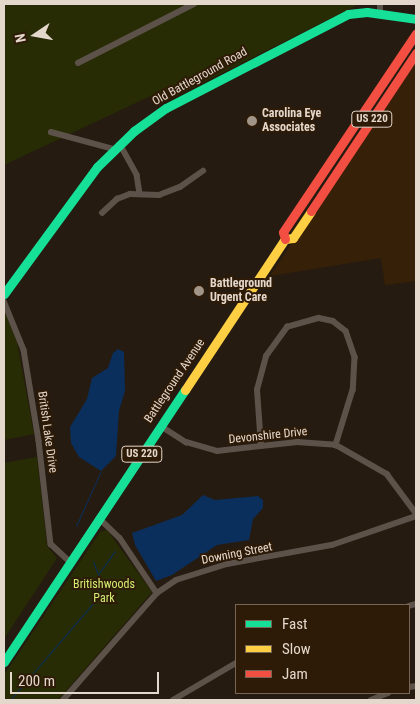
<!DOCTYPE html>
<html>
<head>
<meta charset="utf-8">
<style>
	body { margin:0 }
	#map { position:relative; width:420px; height:704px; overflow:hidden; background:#251b10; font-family:"Roboto Condensed",sans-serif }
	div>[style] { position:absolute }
	.built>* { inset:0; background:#362007 }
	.green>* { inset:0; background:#272c05 }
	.water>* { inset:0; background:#0b2f5c }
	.stream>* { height:1px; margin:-0.5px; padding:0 0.5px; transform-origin:0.5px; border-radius:0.5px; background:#0b2f5c }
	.street>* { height:5.5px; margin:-2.75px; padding:0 2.75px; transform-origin:2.75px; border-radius:2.75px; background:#5d5249 }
	.fast>* { height:9px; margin:-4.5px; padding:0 4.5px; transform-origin:4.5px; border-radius:4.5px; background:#16e098 }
	.slow>* { height:9px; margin:-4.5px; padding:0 4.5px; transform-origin:4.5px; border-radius:4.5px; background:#ffcf43 }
	.jam>* { height:9px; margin:-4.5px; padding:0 4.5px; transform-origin:4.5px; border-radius:4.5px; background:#f24e42 }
	.dots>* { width:14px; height:14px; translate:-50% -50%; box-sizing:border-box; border:2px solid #2e1b07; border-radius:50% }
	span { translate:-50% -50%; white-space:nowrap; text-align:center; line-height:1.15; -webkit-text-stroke:4px #2e1b07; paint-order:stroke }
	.shield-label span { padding:1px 4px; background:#2e1b07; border:1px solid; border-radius:4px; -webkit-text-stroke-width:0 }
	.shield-label { font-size:11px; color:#e4d7cb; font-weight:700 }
	.street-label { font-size:12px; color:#e4d7cb }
	.poi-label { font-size:12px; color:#e4d7cb; font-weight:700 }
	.left { translate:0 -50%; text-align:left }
	.park-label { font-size:12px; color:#d2ee71 }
	.frame { position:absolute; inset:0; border:5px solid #e4d7cb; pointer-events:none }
	.legend { position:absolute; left:235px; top:604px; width:175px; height:90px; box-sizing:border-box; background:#2e1b07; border:1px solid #765; margin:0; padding:6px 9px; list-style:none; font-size:15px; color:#e4d7cb }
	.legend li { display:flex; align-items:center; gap:10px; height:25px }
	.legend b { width:25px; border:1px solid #765 }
	.north { position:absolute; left:10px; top:10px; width:50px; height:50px; -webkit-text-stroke:4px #2e1b07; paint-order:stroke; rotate:258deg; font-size:14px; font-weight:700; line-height:20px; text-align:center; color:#e4d7cb }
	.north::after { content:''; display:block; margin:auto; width:18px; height:22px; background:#e4d7cb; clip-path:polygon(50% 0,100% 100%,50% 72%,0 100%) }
	.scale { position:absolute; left:10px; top:672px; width:149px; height:22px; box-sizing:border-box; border:2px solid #e4d7cb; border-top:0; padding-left:6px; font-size:15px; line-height:18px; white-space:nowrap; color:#e4d7cb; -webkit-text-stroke:4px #2e1b07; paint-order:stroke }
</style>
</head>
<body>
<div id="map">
	<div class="built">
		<div style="clip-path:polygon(416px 58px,416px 281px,385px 285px,381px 258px,270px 276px)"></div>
	</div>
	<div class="green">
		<div style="clip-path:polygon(4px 4px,359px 4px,165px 102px,159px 92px,4px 165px)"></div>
		<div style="clip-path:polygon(4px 310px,17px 342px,34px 434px,4px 440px)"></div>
		<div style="clip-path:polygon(37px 457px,47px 546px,57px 558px,4px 639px,4px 463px)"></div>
		<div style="clip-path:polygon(107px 530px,152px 592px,58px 700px,4px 700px,4px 675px,100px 532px)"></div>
	</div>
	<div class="water">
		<div style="clip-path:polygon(118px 349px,124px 352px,125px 391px,119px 411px,116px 456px,101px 471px,79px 457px,71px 443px,70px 427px,87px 399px,92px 378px,108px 368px,113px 353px)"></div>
		<div style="clip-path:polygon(203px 495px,215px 500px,258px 496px,263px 500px,263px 508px,253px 519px,249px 540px,217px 545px,172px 575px,156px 581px,135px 545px,132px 533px,182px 515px)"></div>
	</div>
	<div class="stream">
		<div style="left:76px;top:526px;width:60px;rotate:-65.6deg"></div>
		<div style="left:99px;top:573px;width:27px;rotate:-54deg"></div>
		<div style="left:10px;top:700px;width:129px;rotate:-49.4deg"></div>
		<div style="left:94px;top:602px;width:21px;rotate:-71deg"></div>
		<div style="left:101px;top:582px;width:22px;rotate:-111deg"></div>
	</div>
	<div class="street">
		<div style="left:380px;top:14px;width:10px;rotate:-90deg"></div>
		<div style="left:78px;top:63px;width:130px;rotate:-27deg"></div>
		<div style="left:51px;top:132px;width:65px;rotate:15.1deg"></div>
		<div style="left:120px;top:144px;width:35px;rotate:61deg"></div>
		<div style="left:137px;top:175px;width:19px;rotate:81deg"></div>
		<div style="left:102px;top:213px;width:21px;rotate:-43deg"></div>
		<div style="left:117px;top:199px;width:14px;rotate:-21deg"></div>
		<div style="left:130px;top:194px;width:29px;rotate:2deg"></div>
		<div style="left:159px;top:195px;width:22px;rotate:-21deg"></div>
		<div style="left:180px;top:187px;width:28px;rotate:-35deg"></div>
		<div style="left:4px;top:301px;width:53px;rotate:67.8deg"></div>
		<div style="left:24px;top:350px;width:92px;rotate:80.6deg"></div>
		<div style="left:39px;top:441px;width:104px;rotate:83.4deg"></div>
		<div style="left:51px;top:544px;width:26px;rotate:43deg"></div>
		<div style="left:161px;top:426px;width:30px;rotate:33deg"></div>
		<div style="left:186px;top:442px;width:32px;rotate:16deg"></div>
		<div style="left:217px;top:451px;width:81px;rotate:-6.4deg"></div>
		<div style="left:297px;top:442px;width:39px;rotate:4deg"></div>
		<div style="left:336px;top:445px;width:59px;rotate:29.6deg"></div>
		<div style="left:387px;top:474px;width:49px;rotate:53.4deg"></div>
		<div style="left:261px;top:446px;width:56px;rotate:-94.1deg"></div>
		<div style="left:257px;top:390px;width:35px;rotate:-75deg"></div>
		<div style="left:266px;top:356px;width:36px;rotate:-54deg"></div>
		<div style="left:287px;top:327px;width:33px;rotate:-16deg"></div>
		<div style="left:319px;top:318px;width:14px;rotate:12deg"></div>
		<div style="left:333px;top:321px;width:16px;rotate:38deg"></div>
		<div style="left:346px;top:331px;width:28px;rotate:71deg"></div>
		<div style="left:355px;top:357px;width:33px;rotate:93deg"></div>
		<div style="left:353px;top:390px;width:58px;rotate:107.2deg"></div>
		<div style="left:99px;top:518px;width:29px;rotate:44deg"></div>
		<div style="left:120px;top:538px;width:66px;rotate:56.1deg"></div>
		<div style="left:409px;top:606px;width:7px;rotate:-16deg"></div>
		<div style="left:409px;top:687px;width:7px;rotate:-8deg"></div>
		<div style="left:63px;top:700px;width:142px;rotate:-48.7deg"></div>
		<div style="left:157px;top:593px;width:23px;rotate:-34deg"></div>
		<div style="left:176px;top:580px;width:53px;rotate:-17.4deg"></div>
		<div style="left:227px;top:564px;width:107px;rotate:-10.3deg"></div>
		<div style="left:332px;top:545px;width:89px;rotate:-19deg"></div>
		<div style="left:173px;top:700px;width:73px;rotate:-30.4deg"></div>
		<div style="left:371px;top:700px;width:18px;rotate:-22deg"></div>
	</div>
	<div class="fast">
		<div style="left:4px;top:294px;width:157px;rotate:-53.8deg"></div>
		<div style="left:97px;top:167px;width:52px;rotate:-44.2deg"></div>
		<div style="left:134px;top:131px;width:39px;rotate:-36deg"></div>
		<div style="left:166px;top:108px;width:205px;rotate:-27.3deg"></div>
		<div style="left:348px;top:14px;width:19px;rotate:-6deg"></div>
		<div style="left:367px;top:12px;width:49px;rotate:8.1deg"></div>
		<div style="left:4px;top:662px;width:327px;rotate:-56.4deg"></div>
	</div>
	<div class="slow">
		<div style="left:185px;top:390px;width:181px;rotate:-56.5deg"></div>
		<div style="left:285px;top:239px;width:8px;rotate:-7deg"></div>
		<div style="left:293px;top:238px;width:32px;rotate:-56deg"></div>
	</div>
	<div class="jam">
		<div style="left:311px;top:211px;width:190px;rotate:-56.4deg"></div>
		<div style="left:285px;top:239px;width:7px;rotate:-106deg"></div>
		<div style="left:283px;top:232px;width:239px;rotate:-56.2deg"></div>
	</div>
	<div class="dots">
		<div style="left:252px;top:121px;background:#a1958a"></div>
		<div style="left:199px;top:291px;background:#a1958a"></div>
	</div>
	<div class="shield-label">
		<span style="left:372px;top:119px">US 220</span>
		<span style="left:142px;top:454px">US 220</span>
	</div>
	<div class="street-label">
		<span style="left:200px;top:77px;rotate:-29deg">Old Battleground Road</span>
		<span style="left:175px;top:381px;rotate:-56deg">Battleground Avenue</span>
		<span style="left:47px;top:432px;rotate:82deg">British Lake Drive</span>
		<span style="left:268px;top:436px;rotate:-6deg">Devonshire Drive</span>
		<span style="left:237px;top:554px;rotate:-11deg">Downing Street</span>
	</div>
	<div class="poi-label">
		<span class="left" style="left:262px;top:121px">Carolina Eye<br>Associates</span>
		<span class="left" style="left:210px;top:291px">Battleground<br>Urgent Care</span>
	</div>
	<div class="park-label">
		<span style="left:104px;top:592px">Britishwoods<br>Park</span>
	</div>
	<div class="frame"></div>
	<ul class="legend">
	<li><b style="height:6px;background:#16e098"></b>Fast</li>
	<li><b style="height:6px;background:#ffcf43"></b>Slow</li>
	<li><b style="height:6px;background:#f24e42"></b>Jam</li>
	</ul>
	<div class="north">N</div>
	<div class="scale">200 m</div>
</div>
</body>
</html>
